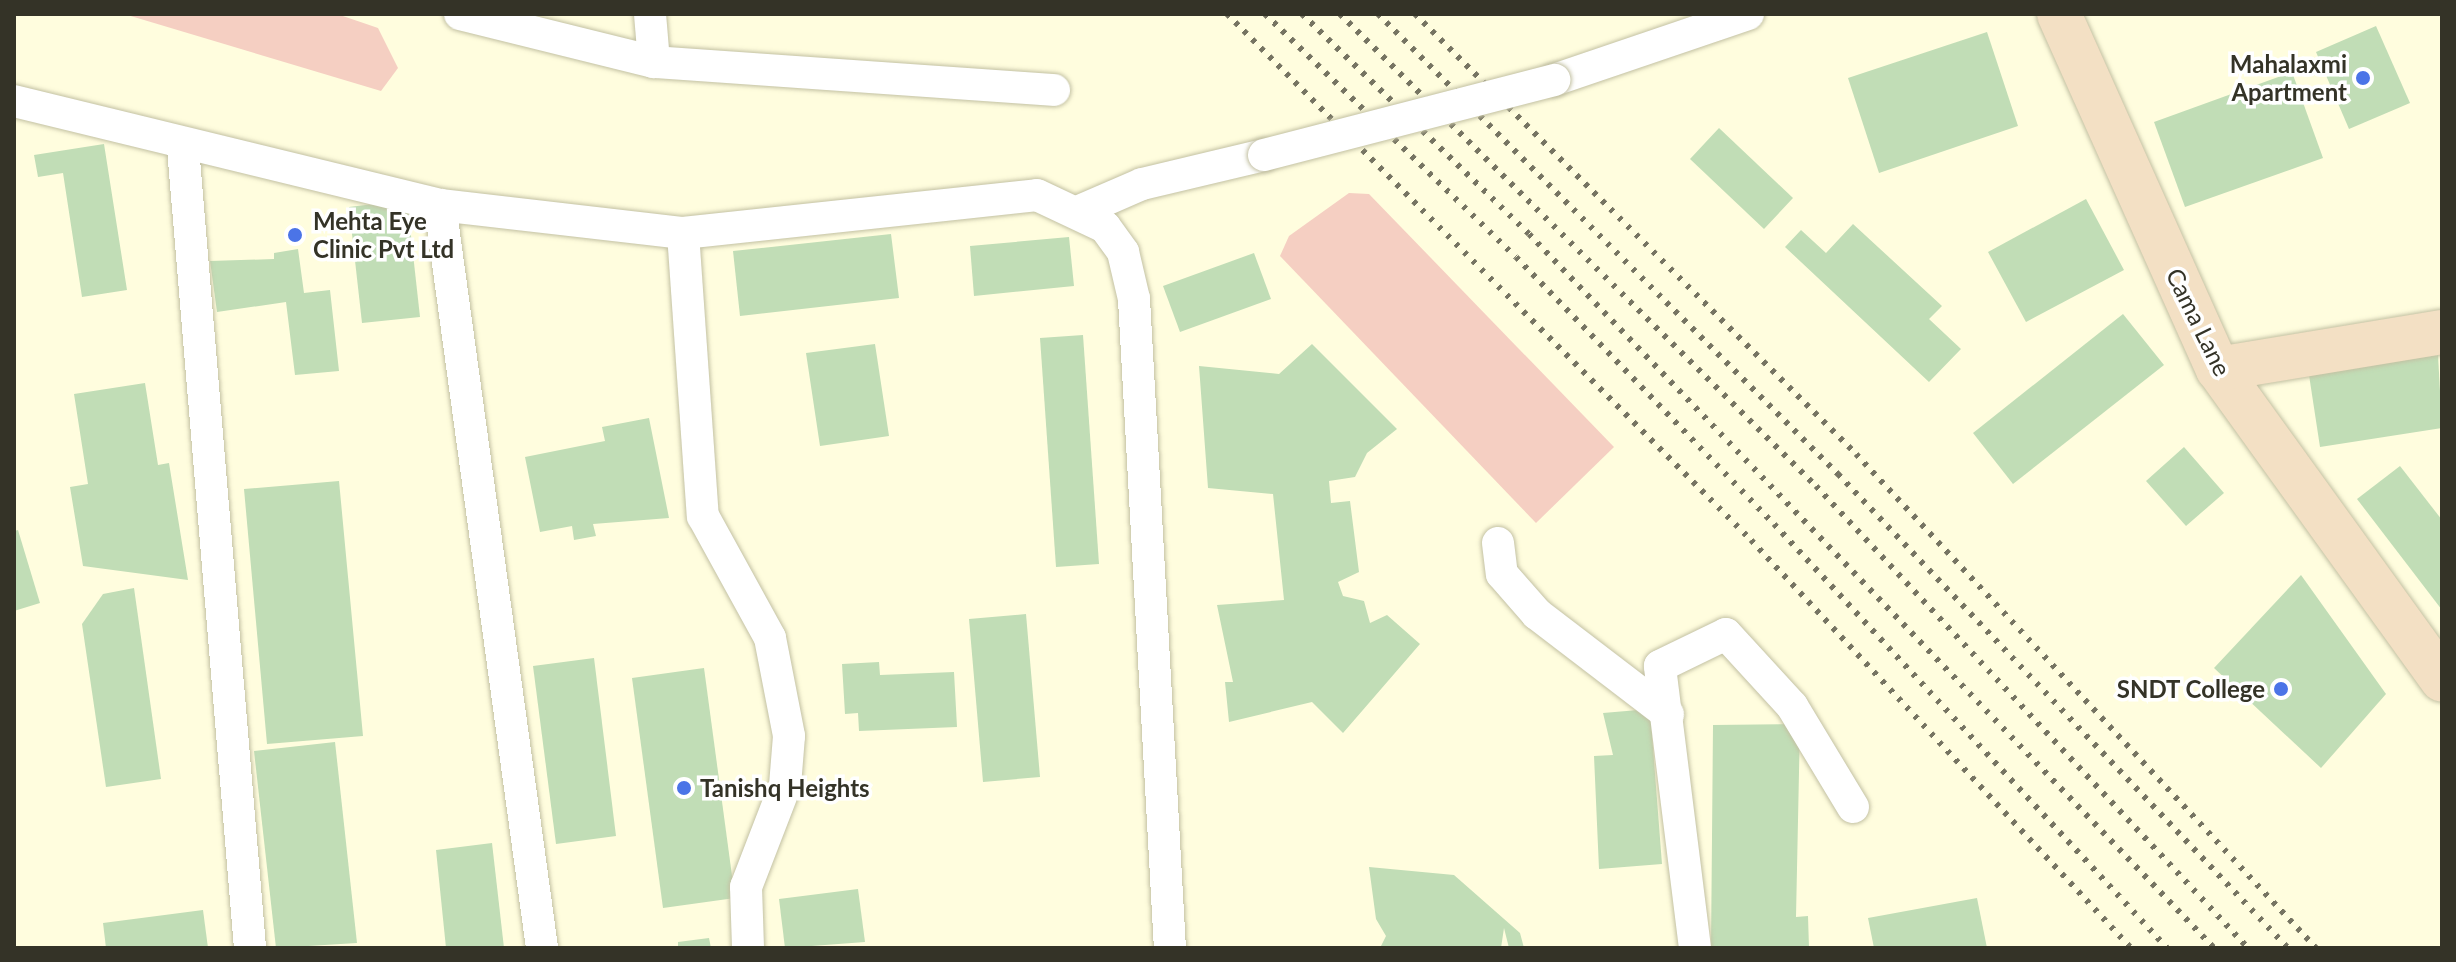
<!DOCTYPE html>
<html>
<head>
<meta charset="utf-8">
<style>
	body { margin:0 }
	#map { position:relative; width:2456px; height:962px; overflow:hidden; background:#fffdde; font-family:Lato,sans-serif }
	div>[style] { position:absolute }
	.green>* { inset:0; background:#f5cfc2 }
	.building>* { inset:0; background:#c1ddb6 }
	.roads { filter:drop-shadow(0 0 2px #c3c1a3) drop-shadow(0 0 2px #c3c1a3) }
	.street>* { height:32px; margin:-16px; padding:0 16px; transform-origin:16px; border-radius:16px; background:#fff }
	.secondary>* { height:44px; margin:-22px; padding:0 22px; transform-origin:22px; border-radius:22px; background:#f3e0c4 }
	.rail>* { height:6px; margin-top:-3px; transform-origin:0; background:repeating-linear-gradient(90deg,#767462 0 4px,transparent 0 12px) }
	.bridges { filter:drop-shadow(0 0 2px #c3c1a3) drop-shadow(0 0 2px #c3c1a3) }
	.street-bridge>* { height:32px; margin:-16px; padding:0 16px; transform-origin:16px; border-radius:16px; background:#fff }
	.dots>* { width:22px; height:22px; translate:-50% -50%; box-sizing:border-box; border:4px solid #fff; border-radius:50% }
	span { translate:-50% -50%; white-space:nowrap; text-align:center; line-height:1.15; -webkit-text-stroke:7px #fff; paint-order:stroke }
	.poi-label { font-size:24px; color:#343327; font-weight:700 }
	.right { translate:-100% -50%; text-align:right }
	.left { translate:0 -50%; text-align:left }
	.street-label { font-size:24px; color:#343327 }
	.frame { position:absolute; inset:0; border:16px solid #343327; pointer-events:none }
</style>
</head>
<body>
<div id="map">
	<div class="green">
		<div style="clip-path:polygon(124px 14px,337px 14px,378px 28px,398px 68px,381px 91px)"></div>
		<div style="clip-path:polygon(1349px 193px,1369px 194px,1614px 447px,1536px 523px,1280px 256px,1289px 236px)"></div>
	</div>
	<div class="building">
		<div style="clip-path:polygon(2376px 26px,2410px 103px,2349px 129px,2316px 52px)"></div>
		<div style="clip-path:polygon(1987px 32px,2018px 126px,1879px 173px,1848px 78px)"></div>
		<div style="clip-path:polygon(2292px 72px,2323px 158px,2185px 207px,2154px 122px)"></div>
		<div style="clip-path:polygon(1719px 128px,1793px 198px,1764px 229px,1690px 159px)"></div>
		<div style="clip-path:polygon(104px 144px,127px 290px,82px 297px,63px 173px,38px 177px,34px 155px)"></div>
		<div style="clip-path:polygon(2086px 199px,2124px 270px,2026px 322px,1988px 252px)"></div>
		<div style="clip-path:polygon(407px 200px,420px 317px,362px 323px,349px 207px)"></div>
		<div style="clip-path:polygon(1853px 224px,1942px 306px,1929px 319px,1961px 349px,1929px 382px,1785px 247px,1801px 230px,1826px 253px)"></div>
		<div style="clip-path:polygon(891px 234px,899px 298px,740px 316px,733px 251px)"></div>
		<div style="clip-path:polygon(1069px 237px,1074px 286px,974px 296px,970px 246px)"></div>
		<div style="clip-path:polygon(298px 249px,304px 293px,330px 290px,339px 371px,295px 375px,286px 302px,217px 312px,210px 261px,274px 259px,274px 253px)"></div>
		<div style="clip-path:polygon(1254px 253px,1271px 299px,1180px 332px,1163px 286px)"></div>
		<div style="clip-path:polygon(2123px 314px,2164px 365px,2013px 484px,1973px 433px)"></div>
		<div style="clip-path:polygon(1083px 335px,1099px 564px,1056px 567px,1040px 338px)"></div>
		<div style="clip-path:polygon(875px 344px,889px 436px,820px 446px,806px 353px)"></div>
		<div style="clip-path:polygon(1312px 344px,1397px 429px,1367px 453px,1355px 477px,1329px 481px,1331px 503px,1350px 501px,1359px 572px,1338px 582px,1343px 596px,1364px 601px,1370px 623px,1387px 615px,1420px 644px,1343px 733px,1312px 702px,1229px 722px,1225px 682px,1233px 682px,1217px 605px,1284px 600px,1273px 494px,1208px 488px,1199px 366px,1279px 374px)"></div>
		<div style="clip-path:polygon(2438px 355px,2442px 428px,2320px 447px,2309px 375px)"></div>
		<div style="clip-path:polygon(145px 383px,158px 465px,169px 463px,188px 580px,83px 566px,70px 487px,88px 484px,74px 394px)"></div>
		<div style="clip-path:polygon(649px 418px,669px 518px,593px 524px,596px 536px,574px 540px,572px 526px,540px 532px,525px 457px,605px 441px,602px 427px)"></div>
		<div style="clip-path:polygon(2184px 447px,2224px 493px,2186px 526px,2146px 481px)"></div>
		<div style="clip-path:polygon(2400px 466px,2442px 520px,2442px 610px,2357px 499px)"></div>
		<div style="clip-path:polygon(339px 481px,363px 736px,267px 744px,244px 489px)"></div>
		<div style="clip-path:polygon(18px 530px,40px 603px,14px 611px,14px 531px)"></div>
		<div style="clip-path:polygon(2301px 575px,2386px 694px,2321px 768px,2214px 668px)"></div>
		<div style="clip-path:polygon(134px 588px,161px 779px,106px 787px,82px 624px,103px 594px)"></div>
		<div style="clip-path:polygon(1026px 614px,1040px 777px,983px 782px,969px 619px)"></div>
		<div style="clip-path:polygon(594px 658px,616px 836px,556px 844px,533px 666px)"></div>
		<div style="clip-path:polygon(879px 662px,880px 675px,954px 672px,957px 727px,859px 731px,858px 713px,845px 714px,842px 664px)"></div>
		<div style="clip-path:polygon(704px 668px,735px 898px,663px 908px,632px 678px)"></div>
		<div style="clip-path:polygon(1650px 709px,1662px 864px,1599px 869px,1594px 756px,1613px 755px,1603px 713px)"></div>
		<div style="clip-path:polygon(1800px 724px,1796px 917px,1808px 916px,1809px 948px,1711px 948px,1713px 725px)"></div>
		<div style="clip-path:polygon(335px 742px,357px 943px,276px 948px,254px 751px)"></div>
		<div style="clip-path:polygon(492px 843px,504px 948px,446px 948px,436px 850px)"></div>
		<div style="clip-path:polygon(1369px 867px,1454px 875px,1520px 933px,1524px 948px,1509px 948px,1504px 928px,1501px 948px,1380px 948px,1386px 936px,1376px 919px)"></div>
		<div style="clip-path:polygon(858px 889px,865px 942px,785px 948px,779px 899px)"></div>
		<div style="clip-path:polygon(1977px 898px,1987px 948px,1874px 948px,1868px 918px)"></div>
		<div style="clip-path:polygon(203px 910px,208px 948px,106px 948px,103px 923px)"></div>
		<div style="clip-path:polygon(709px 938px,711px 948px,678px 948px,678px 942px)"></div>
	</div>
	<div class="roads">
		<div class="street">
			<div style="left:460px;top:14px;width:200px;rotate:13.9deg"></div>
			<div style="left:654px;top:62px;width:401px;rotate:4deg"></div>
			<div style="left:650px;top:14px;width:48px;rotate:85.2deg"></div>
			<div style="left:1554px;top:80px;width:205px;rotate:-18.8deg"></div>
			<div style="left:14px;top:101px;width:439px;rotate:13.7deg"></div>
			<div style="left:440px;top:205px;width:245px;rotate:6.6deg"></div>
			<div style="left:683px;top:233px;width:356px;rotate:-6.1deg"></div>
			<div style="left:1037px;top:195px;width:75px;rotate:25.2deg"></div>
			<div style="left:1105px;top:227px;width:31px;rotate:54deg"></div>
			<div style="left:1123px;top:252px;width:48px;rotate:76.8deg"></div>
			<div style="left:1134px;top:299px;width:650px;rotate:86.83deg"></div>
			<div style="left:183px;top:148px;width:803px;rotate:85.21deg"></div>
			<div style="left:440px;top:205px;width:750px;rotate:82.18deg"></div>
			<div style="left:1082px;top:210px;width:65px;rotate:-23.4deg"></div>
			<div style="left:1142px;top:184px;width:125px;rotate:-13.4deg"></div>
			<div style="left:683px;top:233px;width:284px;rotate:86deg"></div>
			<div style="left:703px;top:516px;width:139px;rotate:61.2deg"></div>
			<div style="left:770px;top:638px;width:100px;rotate:79deg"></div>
			<div style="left:789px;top:736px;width:50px;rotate:94.6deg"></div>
			<div style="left:785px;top:786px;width:108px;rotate:111.1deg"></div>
			<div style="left:746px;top:887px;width:61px;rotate:88.1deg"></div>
			<div style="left:1498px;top:543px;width:31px;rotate:83deg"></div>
			<div style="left:1502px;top:574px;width:53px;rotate:48.8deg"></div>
			<div style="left:1537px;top:614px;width:165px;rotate:37.4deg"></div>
			<div style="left:1695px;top:948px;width:284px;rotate:-97.1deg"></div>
			<div style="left:1660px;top:666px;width:73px;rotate:-25.9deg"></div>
			<div style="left:1726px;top:634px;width:98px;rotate:47.5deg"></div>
			<div style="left:1792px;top:706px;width:118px;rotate:58.9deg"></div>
		</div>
		<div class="secondary">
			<div style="left:2059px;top:14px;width:389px;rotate:65.9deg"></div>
			<div style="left:2218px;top:369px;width:383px;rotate:54.2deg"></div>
			<div style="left:2218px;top:369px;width:227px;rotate:-9.4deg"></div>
		</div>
	</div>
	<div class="rail">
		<div style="left:1227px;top:14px;width:742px;rotate:45.11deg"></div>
		<div style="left:1751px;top:540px;width:558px;rotate:47.04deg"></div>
		<div style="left:1265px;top:14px;width:349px;rotate:44.1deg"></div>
		<div style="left:1516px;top:257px;width:371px;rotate:46deg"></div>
		<div style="left:1774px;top:524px;width:578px;rotate:47.17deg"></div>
		<div style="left:1302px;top:14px;width:316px;rotate:44.1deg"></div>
		<div style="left:1529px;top:234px;width:989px;rotate:46.19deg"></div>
		<div style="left:1340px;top:14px;width:670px;rotate:44.76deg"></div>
		<div style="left:1816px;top:486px;width:633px;rotate:46.92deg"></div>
		<div style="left:1378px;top:14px;width:651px;rotate:45deg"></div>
		<div style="left:1838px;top:474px;width:654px;rotate:46.49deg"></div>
		<div style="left:1415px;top:14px;width:623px;rotate:44.93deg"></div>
		<div style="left:1856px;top:454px;width:675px;rotate:47.04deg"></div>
	</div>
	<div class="bridges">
		<div class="street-bridge">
			<div style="left:1264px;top:155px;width:300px;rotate:-14.5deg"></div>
		</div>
	</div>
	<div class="dots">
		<div style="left:2363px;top:78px;background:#4b74e7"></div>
		<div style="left:295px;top:235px;background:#4b74e7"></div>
		<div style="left:2281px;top:689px;background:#4b74e7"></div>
		<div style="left:684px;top:788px;background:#4b74e7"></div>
	</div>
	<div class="poi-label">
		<span class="right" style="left:2347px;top:78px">Mahalaxmi<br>Apartment</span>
		<span class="left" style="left:313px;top:235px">Mehta Eye<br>Clinic Pvt Ltd</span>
		<span class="right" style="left:2265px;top:689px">SNDT College</span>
		<span class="left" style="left:700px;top:788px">Tanishq Heights</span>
	</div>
	<div class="street-label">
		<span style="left:2199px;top:322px;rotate:64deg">Cama Lane</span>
	</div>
	<div class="frame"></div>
</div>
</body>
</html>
